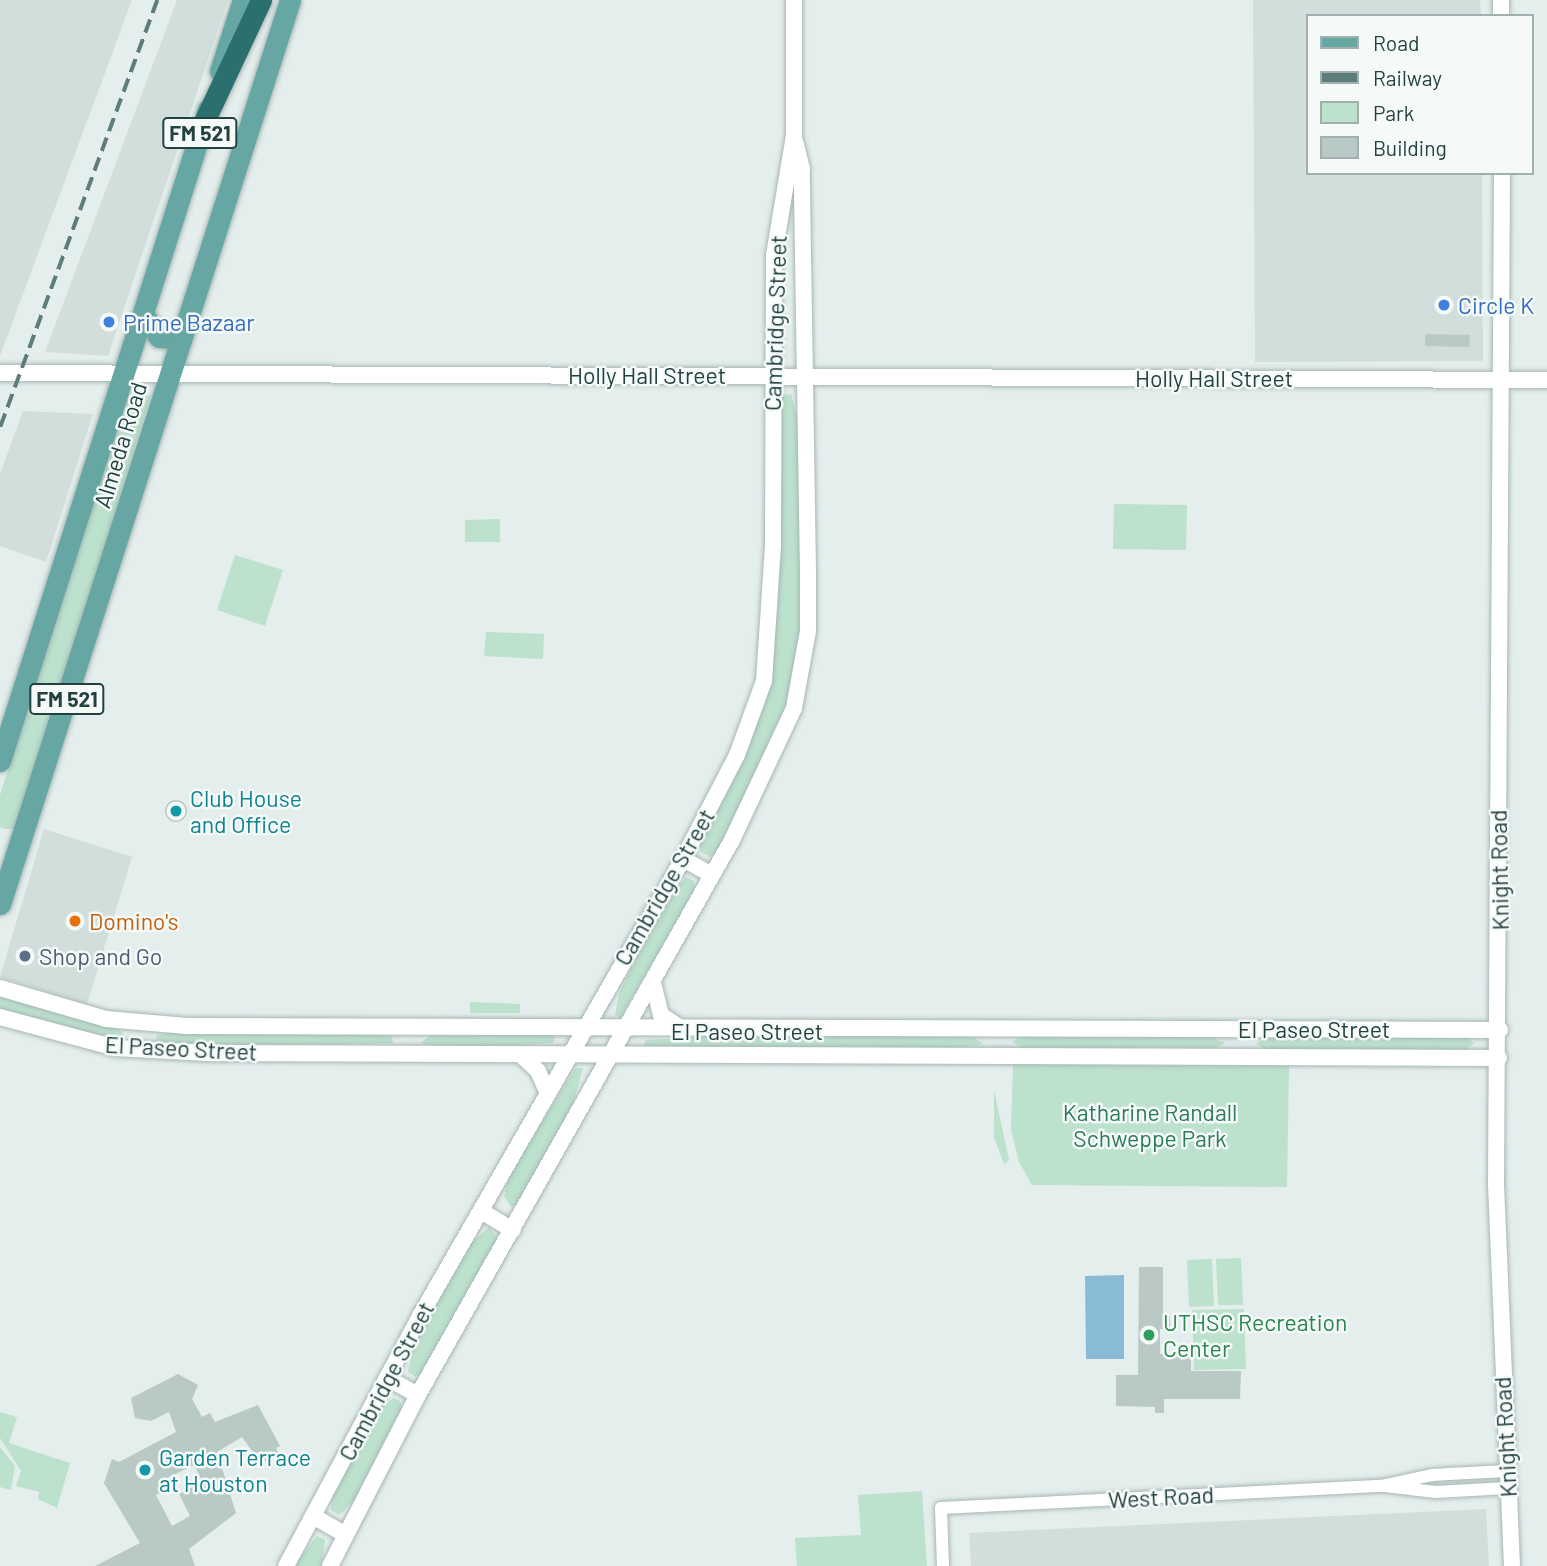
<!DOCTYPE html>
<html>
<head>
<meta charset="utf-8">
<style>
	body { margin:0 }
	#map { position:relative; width:1547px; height:1566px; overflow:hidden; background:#e4eeec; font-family:Barlow,sans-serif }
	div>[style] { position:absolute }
	.built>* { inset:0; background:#d2dedb }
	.green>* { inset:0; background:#bce1cd }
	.water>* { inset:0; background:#89bbd6 }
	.building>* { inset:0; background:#b9c9c6 }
	.round { border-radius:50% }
	.roads { filter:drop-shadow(0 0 2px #a6b7b5) drop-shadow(0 0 2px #a6b7b5) }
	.minor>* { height:12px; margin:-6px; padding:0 6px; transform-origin:6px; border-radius:6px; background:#fff }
	.tertiary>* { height:16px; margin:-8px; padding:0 8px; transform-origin:8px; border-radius:8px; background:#fff }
	.primary>* { height:21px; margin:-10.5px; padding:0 10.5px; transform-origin:10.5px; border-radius:10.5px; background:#66a7a3 }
	.motorway>* { height:21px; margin:-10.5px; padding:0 10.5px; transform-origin:10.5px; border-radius:10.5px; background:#2b706f }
	.rail>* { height:3.5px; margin-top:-1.75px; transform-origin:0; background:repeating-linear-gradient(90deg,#5d7d7a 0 14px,transparent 0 21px) }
	.dots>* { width:19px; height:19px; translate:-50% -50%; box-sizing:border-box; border:4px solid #f5faf9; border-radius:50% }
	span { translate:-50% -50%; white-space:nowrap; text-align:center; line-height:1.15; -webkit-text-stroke:5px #f5faf9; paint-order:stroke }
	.shield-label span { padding:2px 5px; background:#f5faf9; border:2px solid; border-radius:5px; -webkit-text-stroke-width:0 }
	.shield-label { font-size:21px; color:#22423f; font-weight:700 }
	.shop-label { font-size:23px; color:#366cbe }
	.left { translate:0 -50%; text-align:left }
	.street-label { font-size:23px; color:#22423f }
	.culture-label { font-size:23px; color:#0d838f }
	.food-label { font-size:23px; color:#c56008 }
	.service-label { font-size:23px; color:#4e5e75 }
	.park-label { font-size:23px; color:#297b59 }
	.leisure-label { font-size:23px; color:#27864d }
	.legend { position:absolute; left:1306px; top:14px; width:228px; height:161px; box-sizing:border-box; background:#f5faf9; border:2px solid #a1b0af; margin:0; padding:9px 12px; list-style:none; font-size:21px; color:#22423f }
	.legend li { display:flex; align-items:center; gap:14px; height:35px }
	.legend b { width:35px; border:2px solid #a1b0af }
</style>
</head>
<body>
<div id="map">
	<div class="built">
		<div style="clip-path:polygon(0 0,132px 0,0 356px)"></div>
		<div style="clip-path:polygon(177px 0,228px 0,108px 356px,45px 352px)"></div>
		<div style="clip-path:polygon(1253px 0,1480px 0,1481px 16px,1307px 16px,1307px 173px,1482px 173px,1483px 361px,1255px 362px)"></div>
		<div style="clip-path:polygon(23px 411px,93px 414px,46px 562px,0 546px,0 474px)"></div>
		<div style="clip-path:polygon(44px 829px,132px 857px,87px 1004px,0 977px)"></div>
		<div style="clip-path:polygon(1486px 1509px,1489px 1566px,971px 1566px,969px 1533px)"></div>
	</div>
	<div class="green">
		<div style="clip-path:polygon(791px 394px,798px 418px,802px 630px,786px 717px,720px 850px,710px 857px,701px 852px,700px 839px,768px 682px,778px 611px,781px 395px)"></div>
		<div style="clip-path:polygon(151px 395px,16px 829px,5px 829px,0 827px,0 795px,124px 400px)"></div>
		<div style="clip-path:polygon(1114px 504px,1187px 505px,1186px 550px,1113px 549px)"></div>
		<div style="clip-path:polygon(500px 519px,500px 542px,465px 542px,465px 520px)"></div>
		<div style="clip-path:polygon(235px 555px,283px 570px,265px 626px,217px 610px)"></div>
		<div style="clip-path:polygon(486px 632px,544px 634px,543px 659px,484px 656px)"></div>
		<div style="clip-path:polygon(686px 877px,694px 881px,694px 892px,620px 1018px,615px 1015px,619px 993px,658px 913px)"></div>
		<div style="clip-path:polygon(0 995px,118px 1028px,126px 1038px,61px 1029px,0 1009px)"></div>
		<div style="clip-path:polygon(470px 1002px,520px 1004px,520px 1013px,470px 1013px)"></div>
		<div style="clip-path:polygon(173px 1033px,369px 1033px,392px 1036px,393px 1043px,172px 1047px,156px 1041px,157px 1035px)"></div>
		<div style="clip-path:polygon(548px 1034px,555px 1037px,553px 1043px,444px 1049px,421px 1043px,430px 1035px)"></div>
		<div style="clip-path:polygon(737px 1035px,973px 1037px,983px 1044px,953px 1049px,644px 1047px,645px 1040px)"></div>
		<div style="clip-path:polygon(1464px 1035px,1474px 1043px,1466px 1050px,1264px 1049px,1256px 1043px,1267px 1038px)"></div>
		<div style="clip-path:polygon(1020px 1036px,1211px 1037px,1225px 1043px,1215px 1048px,1024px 1049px,1013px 1042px)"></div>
		<div style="clip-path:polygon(1013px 1064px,1289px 1066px,1287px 1187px,1032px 1185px,1019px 1162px,1011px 1130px)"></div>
		<div style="clip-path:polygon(575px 1068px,583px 1068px,574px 1101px,527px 1195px,512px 1207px,504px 1197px,508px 1178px)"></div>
		<div style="clip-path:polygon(994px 1090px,1009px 1160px,1004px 1164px,994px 1137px)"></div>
		<div style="clip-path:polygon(489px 1227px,498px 1239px,425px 1371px,416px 1377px,408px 1372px,413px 1347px,471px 1243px)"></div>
		<div style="clip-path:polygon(1241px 1258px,1243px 1305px,1218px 1305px,1216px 1259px)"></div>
		<div style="clip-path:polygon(1212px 1259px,1214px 1306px,1189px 1307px,1187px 1260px)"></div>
		<div style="clip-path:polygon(1244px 1309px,1246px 1369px,1194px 1370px,1192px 1310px)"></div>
		<div style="clip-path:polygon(394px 1398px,401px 1402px,401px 1412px,357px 1498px,339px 1515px,331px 1510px,333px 1491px,379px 1409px)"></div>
		<div style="clip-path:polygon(0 1412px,17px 1417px,9px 1443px,70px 1463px,57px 1508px,38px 1499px,39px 1492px,16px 1486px,21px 1471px,0 1438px)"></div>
		<div style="clip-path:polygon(0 1447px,15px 1466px,11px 1490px,0 1487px)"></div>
		<div style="clip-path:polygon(922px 1491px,927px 1566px,797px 1566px,795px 1538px,861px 1535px,858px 1495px)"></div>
		<div style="clip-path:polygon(317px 1536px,325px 1540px,322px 1566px,294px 1566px)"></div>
	</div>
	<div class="water">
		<div style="clip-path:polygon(1124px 1275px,1124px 1359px,1086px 1359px,1085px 1276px)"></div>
	</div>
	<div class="building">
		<div style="clip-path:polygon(1425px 334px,1470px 335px,1469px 347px,1425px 346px)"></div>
		<div class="round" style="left:165px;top:800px;width:22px;height:22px"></div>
		<div style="clip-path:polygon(1139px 1267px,1163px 1267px,1163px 1316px,1170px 1316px,1170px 1329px,1160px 1329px,1160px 1354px,1191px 1354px,1191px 1371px,1241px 1371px,1240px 1399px,1164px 1399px,1164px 1413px,1155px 1413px,1155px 1407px,1116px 1406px,1116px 1375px,1138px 1375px)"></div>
		<div style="clip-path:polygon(evenodd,178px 1374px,198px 1385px,192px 1399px,202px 1417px,210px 1413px,215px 1422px,258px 1405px,280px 1446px,276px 1448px,279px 1455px,266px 1462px,262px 1455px,257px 1458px,242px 1437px,217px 1452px,236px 1513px,189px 1549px,195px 1566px,95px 1566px,140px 1543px,104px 1483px,112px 1459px,119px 1462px,176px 1432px,169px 1412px,151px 1421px,135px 1418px,131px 1398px,178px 1374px,194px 1465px,203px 1482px,179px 1494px,190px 1516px,172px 1526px,156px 1495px,166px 1490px,161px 1481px,194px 1465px)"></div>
	</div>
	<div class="roads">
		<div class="minor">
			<div style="left:1385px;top:1486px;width:51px;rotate:6.7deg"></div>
			<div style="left:1436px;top:1492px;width:71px;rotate:-3.2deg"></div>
			<div style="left:943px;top:1566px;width:58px;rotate:-92deg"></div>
			<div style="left:941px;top:1508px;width:441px;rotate:-2.9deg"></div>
			<div style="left:1381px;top:1486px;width:52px;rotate:-12.2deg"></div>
			<div style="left:1432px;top:1475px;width:74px;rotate:-3.1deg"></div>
		</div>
		<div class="tertiary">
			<div style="left:1501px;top:16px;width:16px;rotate:-90deg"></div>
			<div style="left:1502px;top:173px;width:1011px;rotate:90.34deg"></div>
			<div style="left:1496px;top:1184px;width:382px;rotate:87.6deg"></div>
			<div style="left:0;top:373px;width:1547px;rotate:0.26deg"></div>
			<div style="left:683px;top:859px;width:33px;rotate:29deg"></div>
			<div style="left:653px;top:983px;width:33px;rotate:76deg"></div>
			<div style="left:661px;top:1015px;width:25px;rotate:34deg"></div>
			<div style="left:0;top:988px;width:110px;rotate:16.3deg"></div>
			<div style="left:106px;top:1019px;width:81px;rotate:4.9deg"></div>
			<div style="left:187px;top:1026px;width:1313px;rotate:0.17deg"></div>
			<div style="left:0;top:1017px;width:120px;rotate:15deg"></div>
			<div style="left:116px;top:1048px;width:92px;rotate:3.1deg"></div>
			<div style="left:208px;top:1053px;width:1291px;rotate:0.22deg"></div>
			<div style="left:522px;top:1056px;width:22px;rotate:43deg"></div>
			<div style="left:538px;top:1071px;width:24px;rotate:66deg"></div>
			<div style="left:481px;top:1211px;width:37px;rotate:31deg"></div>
			<div style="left:387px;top:1378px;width:35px;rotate:29deg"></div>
			<div style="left:313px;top:1516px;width:36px;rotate:30deg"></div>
			<div style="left:286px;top:1566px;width:284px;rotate:-61.8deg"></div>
			<div style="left:420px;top:1316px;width:527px;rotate:-60.08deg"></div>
			<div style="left:683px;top:859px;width:117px;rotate:-62.6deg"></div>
			<div style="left:737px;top:755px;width:79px;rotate:-70deg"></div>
			<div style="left:764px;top:681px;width:136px;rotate:-86.2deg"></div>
			<div style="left:773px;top:545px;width:290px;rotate:-89.8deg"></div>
			<div style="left:774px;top:255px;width:122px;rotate:-80.5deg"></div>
			<div style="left:794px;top:135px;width:135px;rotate:-90deg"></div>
			<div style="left:330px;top:1566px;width:192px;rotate:-62.8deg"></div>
			<div style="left:418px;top:1395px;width:638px;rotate:-60.5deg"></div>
			<div style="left:732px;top:840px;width:146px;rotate:-64.8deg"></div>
			<div style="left:794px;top:708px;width:78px;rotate:-79.7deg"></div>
			<div style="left:808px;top:631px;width:58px;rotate:-90deg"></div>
			<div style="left:808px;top:573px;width:404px;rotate:-90.9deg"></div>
			<div style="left:802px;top:169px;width:29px;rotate:-104deg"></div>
		</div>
		<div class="primary">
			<div style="left:220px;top:71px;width:75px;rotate:-72.1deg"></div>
			<div style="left:143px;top:314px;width:28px;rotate:55deg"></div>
			<div style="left:159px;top:337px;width:13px;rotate:4deg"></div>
			<div style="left:172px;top:338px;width:14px;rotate:-39deg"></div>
			<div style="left:0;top:761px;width:684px;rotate:-72.31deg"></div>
			<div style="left:0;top:904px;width:949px;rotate:-72.21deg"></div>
		</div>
		<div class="motorway">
			<div style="left:202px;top:126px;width:139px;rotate:-64.9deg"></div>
		</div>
	</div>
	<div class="rail">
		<div style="left:0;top:427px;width:455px;rotate:-69.8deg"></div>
	</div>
	<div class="dots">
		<div style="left:1444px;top:305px;background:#3f7fe0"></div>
		<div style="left:109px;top:322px;background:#3f7fe0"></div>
		<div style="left:176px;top:811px;background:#0f9aa8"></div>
		<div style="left:75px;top:921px;background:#e8710a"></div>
		<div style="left:25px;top:956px;background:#5c6f8a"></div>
		<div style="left:1149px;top:1335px;background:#2e9e5b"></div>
		<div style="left:145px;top:1470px;background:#0f9aa8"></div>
	</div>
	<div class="shield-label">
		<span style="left:200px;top:133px">FM 521</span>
		<span style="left:67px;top:699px">FM 521</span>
	</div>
	<div class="shop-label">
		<span class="left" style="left:1458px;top:305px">Circle K</span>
		<span class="left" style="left:123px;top:322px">Prime Bazaar</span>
	</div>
	<div class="street-label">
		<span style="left:775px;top:323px;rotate:-88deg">Cambridge Street</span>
		<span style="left:647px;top:375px">Holly Hall Street</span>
		<span style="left:1214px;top:378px">Holly Hall Street</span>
		<span style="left:120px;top:445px;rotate:-73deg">Almeda Road</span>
		<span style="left:1499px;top:870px;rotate:-91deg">Knight Road</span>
		<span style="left:664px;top:887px;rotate:-60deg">Cambridge Street</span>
		<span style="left:1314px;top:1029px">El Paseo Street</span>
		<span style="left:747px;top:1031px">El Paseo Street</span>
		<span style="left:181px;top:1048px;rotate:3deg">El Paseo Street</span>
		<span style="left:386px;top:1381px;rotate:-62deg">Cambridge Street</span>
		<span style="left:1505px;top:1437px;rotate:-93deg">Knight Road</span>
		<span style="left:1161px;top:1497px;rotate:-3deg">West Road</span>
	</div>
	<div class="culture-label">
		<span class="left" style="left:190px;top:811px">Club House<br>and Office</span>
		<span class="left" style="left:159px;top:1470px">Garden Terrace<br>at Houston</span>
	</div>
	<div class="food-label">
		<span class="left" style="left:89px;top:921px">Domino's</span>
	</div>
	<div class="service-label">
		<span class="left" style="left:39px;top:956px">Shop and Go</span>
	</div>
	<div class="park-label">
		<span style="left:1150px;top:1125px">Katharine Randall<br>Schweppe Park</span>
	</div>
	<div class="leisure-label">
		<span class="left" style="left:1163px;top:1335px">UTHSC Recreation<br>Center</span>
	</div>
	<ul class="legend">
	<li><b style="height:9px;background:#66a7a3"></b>Road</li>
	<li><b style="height:9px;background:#5d7d7a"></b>Railway</li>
	<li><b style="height:19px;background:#bce1cd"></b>Park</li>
	<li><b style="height:19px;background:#b9c9c6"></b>Building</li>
	</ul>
</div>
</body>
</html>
